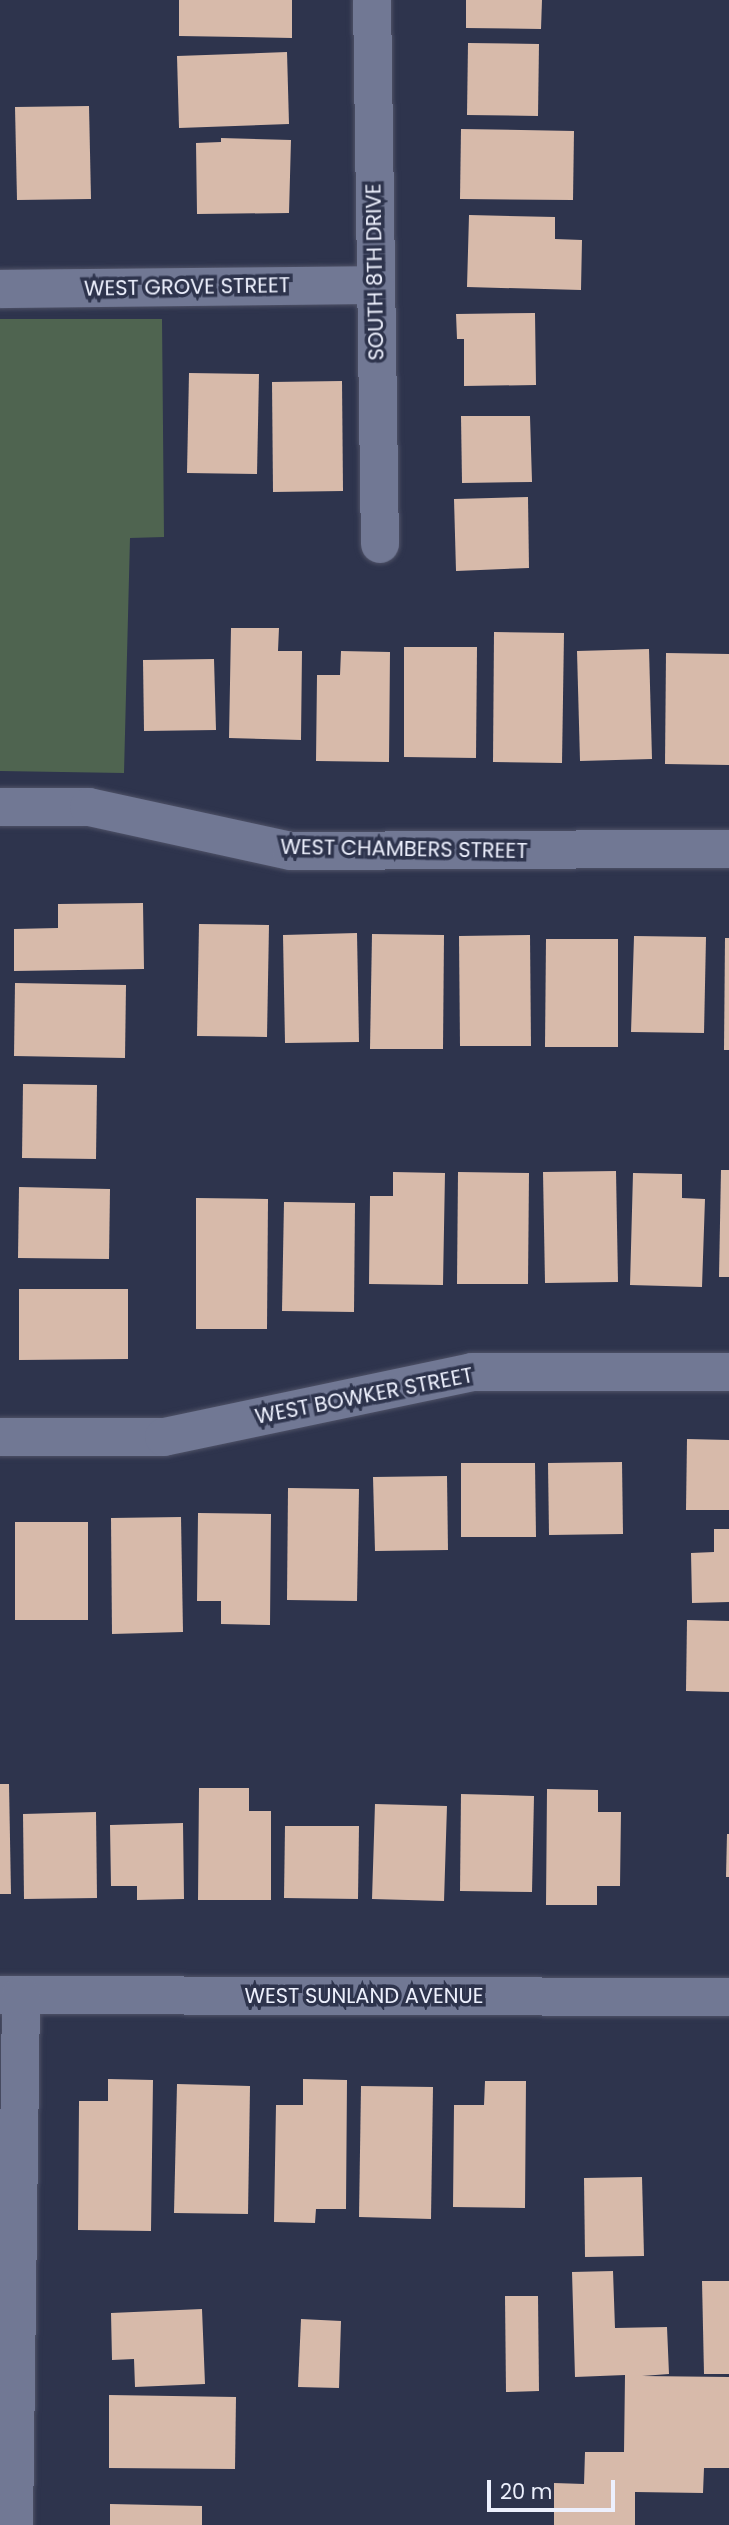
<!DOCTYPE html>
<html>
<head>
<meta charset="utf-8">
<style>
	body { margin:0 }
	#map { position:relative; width:729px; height:2525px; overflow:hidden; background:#2e344d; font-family:Poppins,sans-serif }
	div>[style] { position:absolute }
	.green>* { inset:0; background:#4f6450 }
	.building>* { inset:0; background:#d7baaa }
	.roads { filter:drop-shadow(0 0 2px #4f5267) drop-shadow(0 0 2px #4f5267) }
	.minor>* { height:38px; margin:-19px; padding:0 19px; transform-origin:19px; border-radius:19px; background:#717894 }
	span { translate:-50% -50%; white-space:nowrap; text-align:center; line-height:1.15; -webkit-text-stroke:7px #2e344d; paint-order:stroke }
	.street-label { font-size:21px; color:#edf0fd }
	.scale { position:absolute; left:487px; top:2480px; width:128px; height:32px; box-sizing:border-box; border:4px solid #edf0fd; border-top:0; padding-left:9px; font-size:21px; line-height:24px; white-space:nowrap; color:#edf0fd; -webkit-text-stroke:5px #2e344d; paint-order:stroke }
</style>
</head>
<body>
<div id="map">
	<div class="green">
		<div style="clip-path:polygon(0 319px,162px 319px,164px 537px,130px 538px,124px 773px,0 771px)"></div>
	</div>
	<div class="building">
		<div style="clip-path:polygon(179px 0,292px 0,292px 38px,179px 36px)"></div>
		<div style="clip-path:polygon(466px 0,542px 0,541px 29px,466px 28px)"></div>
		<div style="clip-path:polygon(468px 43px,539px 44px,538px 116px,467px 115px)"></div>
		<div style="clip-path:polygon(287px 52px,289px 124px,179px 128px,177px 56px)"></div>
		<div style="clip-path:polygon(89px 106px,91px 199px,17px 200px,15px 107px)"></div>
		<div style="clip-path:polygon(461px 129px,574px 131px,573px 200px,460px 199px)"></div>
		<div style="clip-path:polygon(221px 138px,291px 140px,289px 213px,197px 214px,196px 143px,221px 142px)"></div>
		<div style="clip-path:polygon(469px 215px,555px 217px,555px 239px,582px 240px,581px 290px,467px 287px)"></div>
		<div style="clip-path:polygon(535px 313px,536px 385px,464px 386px,464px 339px,457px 339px,456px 314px)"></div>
		<div style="clip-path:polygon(189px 373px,259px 374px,257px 474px,187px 473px)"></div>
		<div style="clip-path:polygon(342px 381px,343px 491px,273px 492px,272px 382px)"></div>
		<div style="clip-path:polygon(461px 416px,530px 416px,532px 482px,462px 483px)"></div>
		<div style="clip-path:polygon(528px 497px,529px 568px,456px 571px,454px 499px)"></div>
		<div style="clip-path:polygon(231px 628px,279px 628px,278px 651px,302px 651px,301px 740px,229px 738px)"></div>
		<div style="clip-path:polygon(494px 632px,564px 633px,562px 763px,493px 762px)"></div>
		<div style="clip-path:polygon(404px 647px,477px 647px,476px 758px,404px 757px)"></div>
		<div style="clip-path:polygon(649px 649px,652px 759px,580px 761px,577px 651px)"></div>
		<div style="clip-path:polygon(341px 651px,390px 652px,389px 762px,316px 761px,317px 675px,340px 675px)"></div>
		<div style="clip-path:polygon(666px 653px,729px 654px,729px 765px,665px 764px)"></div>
		<div style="clip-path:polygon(214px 659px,216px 730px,144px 731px,143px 660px)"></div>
		<div style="clip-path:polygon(143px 903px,144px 969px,14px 971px,14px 929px,58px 928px,58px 904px)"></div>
		<div style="clip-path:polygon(199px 924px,269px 925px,267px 1037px,197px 1036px)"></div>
		<div style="clip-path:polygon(357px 933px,359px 1042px,285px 1043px,283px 935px)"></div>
		<div style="clip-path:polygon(372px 934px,444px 935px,443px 1049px,370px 1049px)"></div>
		<div style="clip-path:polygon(530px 935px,531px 1046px,460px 1046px,459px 936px)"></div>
		<div style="clip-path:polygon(634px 936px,706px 937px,704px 1033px,631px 1032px)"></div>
		<div style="clip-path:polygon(725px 938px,729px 938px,729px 1050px,724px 1050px)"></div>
		<div style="clip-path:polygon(546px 939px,618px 939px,618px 1047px,545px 1047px)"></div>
		<div style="clip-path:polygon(15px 983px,126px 985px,125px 1058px,14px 1056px)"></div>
		<div style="clip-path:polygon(23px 1084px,97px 1085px,96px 1159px,22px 1158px)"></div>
		<div style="clip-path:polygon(721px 1170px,729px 1170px,729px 1277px,719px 1277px)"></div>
		<div style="clip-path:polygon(616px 1171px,618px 1282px,545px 1283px,543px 1172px)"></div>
		<div style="clip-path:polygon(393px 1172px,445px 1173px,443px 1285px,369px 1284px,370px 1196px,393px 1196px)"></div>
		<div style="clip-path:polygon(458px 1172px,529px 1173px,528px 1284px,457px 1284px)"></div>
		<div style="clip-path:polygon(633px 1173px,682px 1174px,682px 1198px,705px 1199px,702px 1287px,630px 1285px)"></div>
		<div style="clip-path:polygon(19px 1187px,110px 1189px,109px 1259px,18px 1258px)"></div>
		<div style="clip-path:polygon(196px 1198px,268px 1199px,267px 1329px,196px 1329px)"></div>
		<div style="clip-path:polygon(284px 1202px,355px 1203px,354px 1312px,282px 1311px)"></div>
		<div style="clip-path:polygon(19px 1289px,128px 1289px,128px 1359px,19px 1360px)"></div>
		<div style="clip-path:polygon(687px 1439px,729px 1440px,729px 1510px,686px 1510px)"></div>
		<div style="clip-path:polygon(622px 1462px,623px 1534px,549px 1535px,548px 1463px)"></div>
		<div style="clip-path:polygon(461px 1463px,535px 1463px,536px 1537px,461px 1537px)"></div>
		<div style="clip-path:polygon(447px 1476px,448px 1550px,375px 1551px,373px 1477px)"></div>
		<div style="clip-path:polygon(288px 1488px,359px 1489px,357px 1601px,287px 1600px)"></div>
		<div style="clip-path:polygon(198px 1513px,271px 1514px,270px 1625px,221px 1624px,221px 1601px,197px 1601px)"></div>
		<div style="clip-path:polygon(181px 1517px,183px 1632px,112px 1634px,111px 1518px)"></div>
		<div style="clip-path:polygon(15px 1522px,88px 1522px,88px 1620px,15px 1620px)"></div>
		<div style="clip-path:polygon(714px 1529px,729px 1529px,729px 1602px,692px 1603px,691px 1553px,714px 1552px)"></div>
		<div style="clip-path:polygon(687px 1620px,729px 1621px,729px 1692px,686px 1691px)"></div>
		<div style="clip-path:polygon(0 1784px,9px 1784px,11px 1894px,0 1894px)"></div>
		<div style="clip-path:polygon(199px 1788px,249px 1788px,249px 1811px,271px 1811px,271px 1900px,198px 1900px)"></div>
		<div style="clip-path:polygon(547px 1789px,598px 1790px,598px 1812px,621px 1812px,620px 1886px,597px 1886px,597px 1905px,546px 1905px)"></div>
		<div style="clip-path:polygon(461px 1794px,534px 1796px,532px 1892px,460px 1891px)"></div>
		<div style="clip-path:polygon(375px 1804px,447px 1806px,444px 1901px,372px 1899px)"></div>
		<div style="clip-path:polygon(96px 1812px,97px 1898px,24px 1899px,23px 1814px)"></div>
		<div style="clip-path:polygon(183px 1823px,184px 1899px,137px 1900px,137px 1886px,111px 1886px,110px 1825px)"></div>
		<div style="clip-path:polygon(285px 1826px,359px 1826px,358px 1899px,284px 1898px)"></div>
		<div style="clip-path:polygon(727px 1834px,729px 1834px,729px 1877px,726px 1877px)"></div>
		<div style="clip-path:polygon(108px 2079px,153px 2080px,151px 2231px,78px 2230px,79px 2101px,108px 2101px)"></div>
		<div style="clip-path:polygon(303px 2079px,347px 2080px,346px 2209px,316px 2209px,315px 2223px,274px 2222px,276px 2105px,303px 2105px)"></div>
		<div style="clip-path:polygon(485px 2081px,526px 2081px,525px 2208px,453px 2207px,454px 2105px,484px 2105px)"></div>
		<div style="clip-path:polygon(177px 2084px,250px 2086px,248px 2214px,174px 2213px)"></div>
		<div style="clip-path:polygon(361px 2086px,433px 2087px,431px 2219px,359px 2217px)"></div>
		<div style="clip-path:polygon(642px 2177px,644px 2256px,585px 2257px,584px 2178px)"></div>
		<div style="clip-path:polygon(613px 2271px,615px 2328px,667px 2327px,669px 2374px,642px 2376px,729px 2377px,729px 2468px,704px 2468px,703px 2493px,635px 2492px,635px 2525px,554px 2525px,554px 2483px,584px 2484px,585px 2452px,624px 2452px,625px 2375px,575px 2377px,572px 2272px)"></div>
		<div style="clip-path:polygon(702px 2281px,729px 2281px,729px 2374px,704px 2374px)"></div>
		<div style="clip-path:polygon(505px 2296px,538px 2296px,539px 2391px,506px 2392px)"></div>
		<div style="clip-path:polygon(202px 2309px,205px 2384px,135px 2387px,134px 2359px,112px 2360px,111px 2313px)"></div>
		<div style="clip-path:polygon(301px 2319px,341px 2321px,339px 2388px,298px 2387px)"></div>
		<div style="clip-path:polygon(109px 2395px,236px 2397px,235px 2469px,109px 2468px)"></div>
		<div style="clip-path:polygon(110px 2504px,202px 2506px,202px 2525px,110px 2525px)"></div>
	</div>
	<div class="roads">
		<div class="minor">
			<div style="left:372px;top:0;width:544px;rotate:89.16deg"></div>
			<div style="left:0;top:289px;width:375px;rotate:-0.6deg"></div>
			<div style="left:0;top:807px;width:89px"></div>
			<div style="left:89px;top:807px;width:207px;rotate:12.3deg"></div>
			<div style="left:291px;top:851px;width:438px;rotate:-0.3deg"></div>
			<div style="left:0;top:1437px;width:164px"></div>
			<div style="left:164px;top:1437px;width:315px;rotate:-11.9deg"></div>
			<div style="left:472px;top:1372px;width:257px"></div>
			<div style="left:0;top:1995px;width:729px;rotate:0.16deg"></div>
			<div style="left:14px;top:2525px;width:530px;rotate:-89.24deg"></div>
		</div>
	</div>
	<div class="street-label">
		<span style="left:375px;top:272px;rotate:-91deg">SOUTH 8TH DRIVE</span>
		<span style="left:187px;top:287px;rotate:-1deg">WEST GROVE STREET</span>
		<span style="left:404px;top:849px;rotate:1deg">WEST CHAMBERS STREET</span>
		<span style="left:364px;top:1396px;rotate:-11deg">WEST BOWKER STREET</span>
		<span style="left:364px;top:1996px">WEST SUNLAND AVENUE</span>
	</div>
	<div class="scale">20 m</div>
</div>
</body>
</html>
